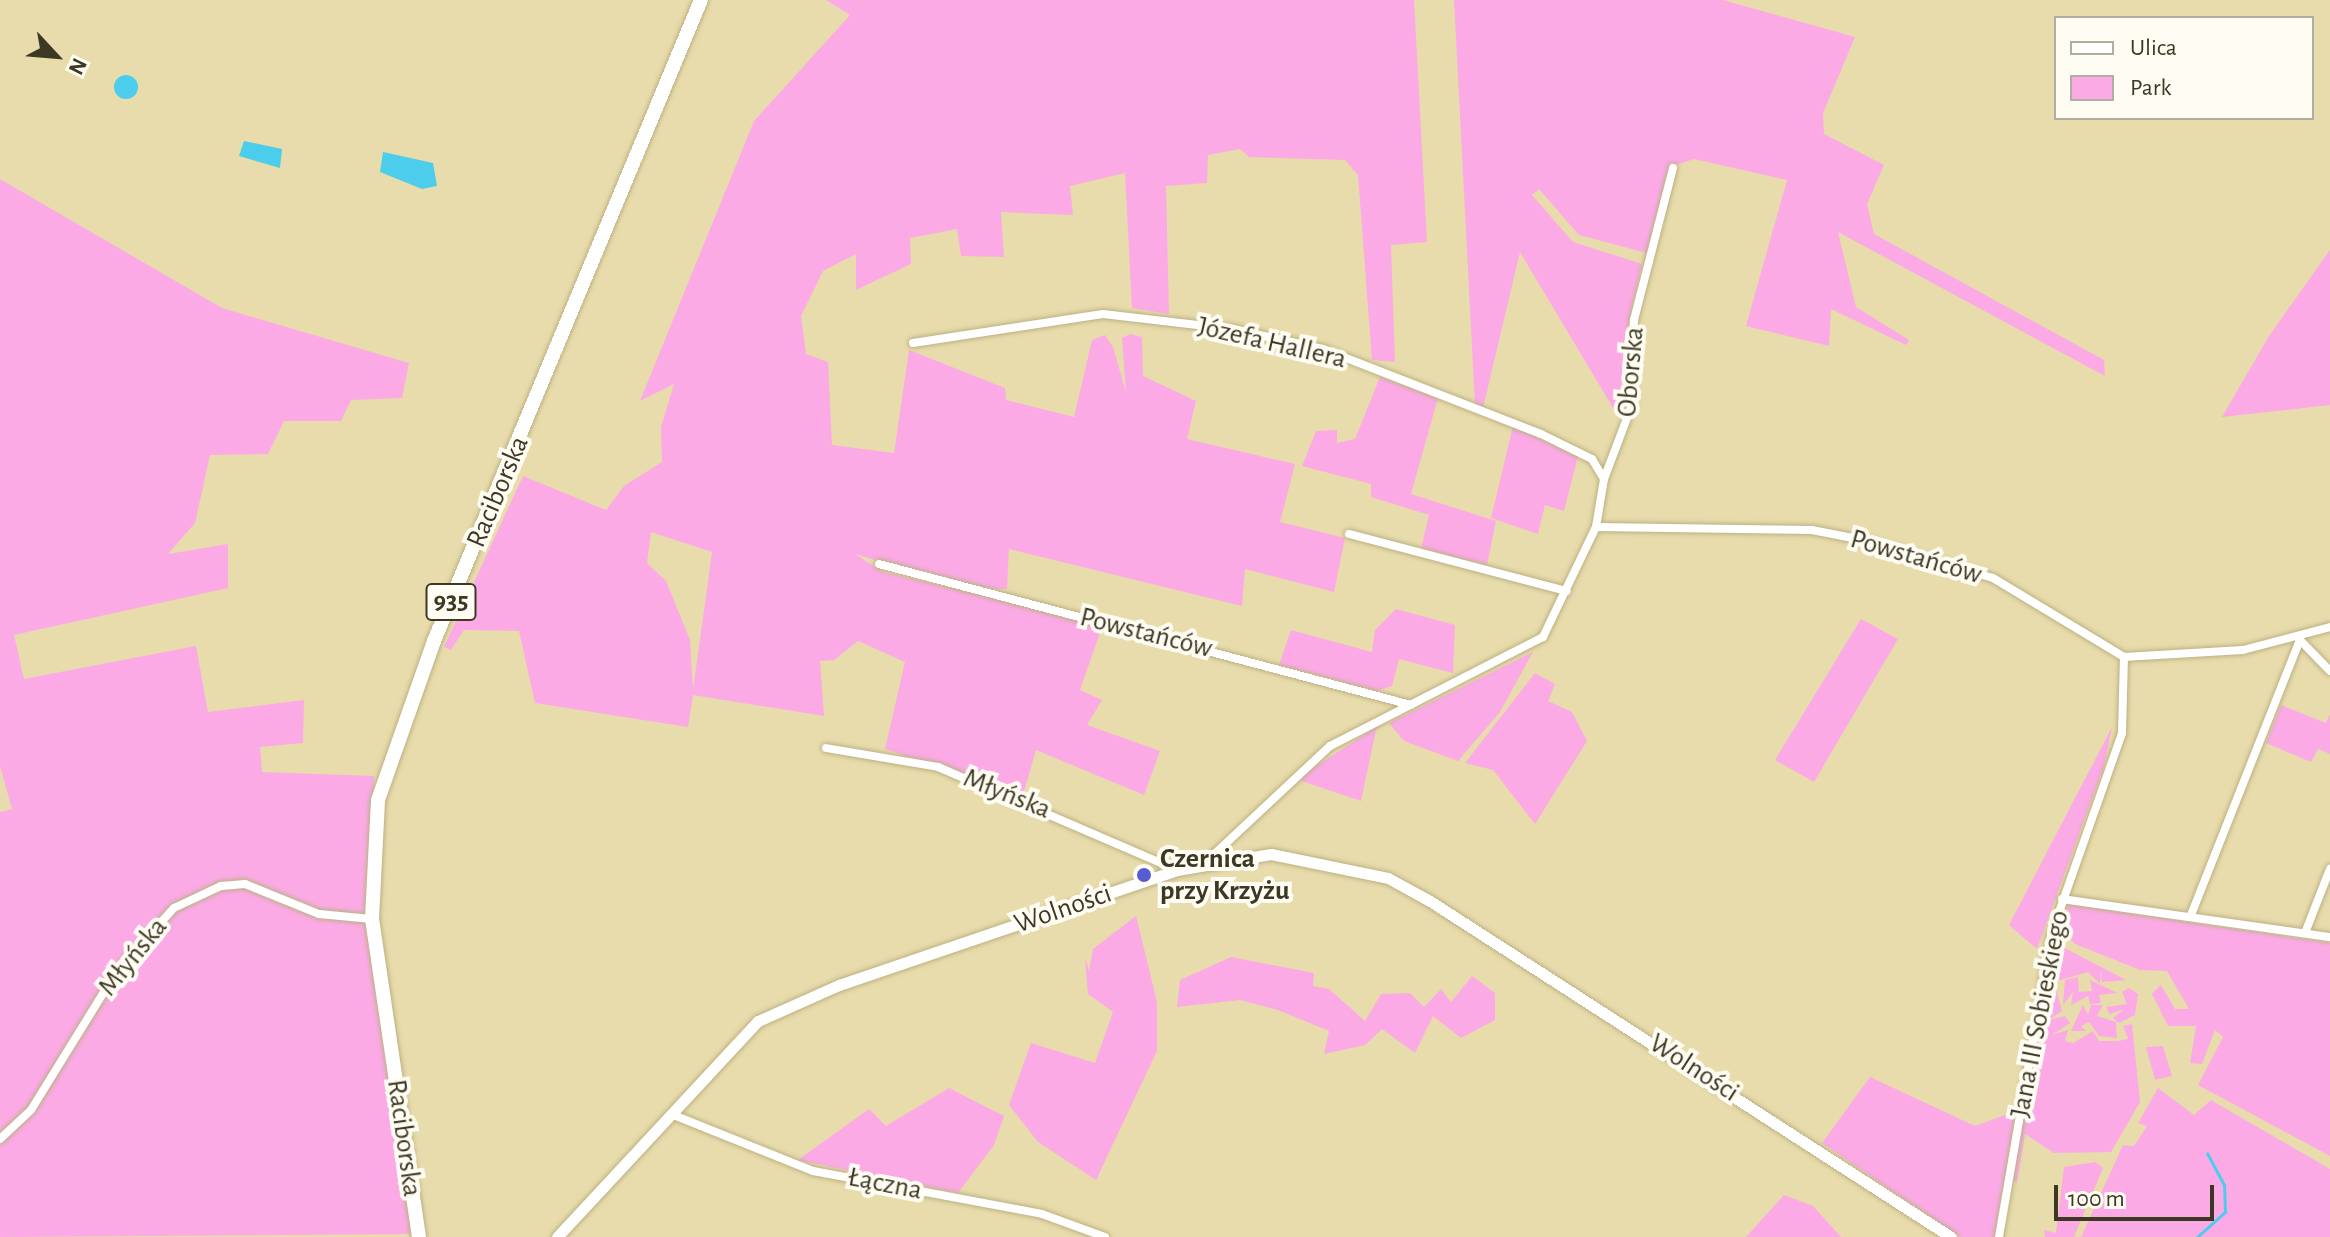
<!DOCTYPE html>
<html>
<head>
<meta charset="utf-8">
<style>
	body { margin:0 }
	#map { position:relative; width:2330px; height:1237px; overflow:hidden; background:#e8dcac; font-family:"Alegreya Sans",sans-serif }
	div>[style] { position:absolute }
	.green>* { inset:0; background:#fbaae6 }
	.water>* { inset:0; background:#4bcdeb }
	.round { border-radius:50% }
	.stream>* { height:3px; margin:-1.5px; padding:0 1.5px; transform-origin:1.5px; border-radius:1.5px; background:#4bcdeb }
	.roads { filter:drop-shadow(0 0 2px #bcb182) drop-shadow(0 0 2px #bcb182) }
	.minor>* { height:8px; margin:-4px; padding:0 4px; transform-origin:4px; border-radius:4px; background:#fff }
	.tertiary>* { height:11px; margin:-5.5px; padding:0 5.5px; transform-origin:5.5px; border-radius:5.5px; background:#fff }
	.primary>* { height:14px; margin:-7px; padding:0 7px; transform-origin:7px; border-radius:7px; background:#fff }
	.dots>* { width:22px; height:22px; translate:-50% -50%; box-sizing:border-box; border:4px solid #fffdf3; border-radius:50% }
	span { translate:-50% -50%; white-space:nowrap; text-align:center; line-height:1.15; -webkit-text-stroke:8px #fffdf3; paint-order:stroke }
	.shield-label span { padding:2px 6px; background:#fffdf3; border:2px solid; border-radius:6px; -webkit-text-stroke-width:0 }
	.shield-label { font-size:26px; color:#3c3824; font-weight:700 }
	.street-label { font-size:28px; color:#3c3824 }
	.poi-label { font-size:28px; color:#3c3824; font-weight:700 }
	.left { translate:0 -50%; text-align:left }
	.legend { position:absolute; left:2054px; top:16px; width:260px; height:104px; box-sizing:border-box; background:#fffdf3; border:2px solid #b1aea0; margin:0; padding:10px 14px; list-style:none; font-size:24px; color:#3c3824 }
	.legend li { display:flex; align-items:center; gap:16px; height:40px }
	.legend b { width:40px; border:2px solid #b1aea0 }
	.north { position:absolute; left:16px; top:16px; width:80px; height:80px; -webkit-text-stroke:6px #fffdf3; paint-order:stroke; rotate:116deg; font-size:22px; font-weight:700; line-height:32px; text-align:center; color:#3c3824 }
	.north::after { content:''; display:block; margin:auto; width:28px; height:36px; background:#3c3824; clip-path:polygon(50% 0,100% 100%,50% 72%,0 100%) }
	.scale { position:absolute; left:2054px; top:1185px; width:160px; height:36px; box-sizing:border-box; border:4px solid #3c3824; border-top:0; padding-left:10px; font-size:24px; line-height:28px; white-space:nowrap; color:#3c3824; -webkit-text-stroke:6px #fffdf3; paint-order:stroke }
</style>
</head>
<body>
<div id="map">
	<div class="green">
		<div style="clip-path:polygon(evenodd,826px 0,1414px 0,1427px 242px,1391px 245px,1395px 362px,1372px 360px,1358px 175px,1345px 160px,1249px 157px,1240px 149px,1208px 155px,1207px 183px,1166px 186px,1169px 314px,1132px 308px,1125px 173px,1070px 186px,1073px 215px,1001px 212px,1004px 257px,961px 256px,957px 229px,910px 238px,911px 264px,856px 290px,856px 254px,823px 271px,801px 316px,806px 354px,828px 362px,832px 445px,894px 453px,909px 350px,1005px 388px,1006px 400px,1074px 417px,1092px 340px,1105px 335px,1113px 347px,1126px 392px,1122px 338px,1130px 334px,1142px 337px,1143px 376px,1196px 401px,1187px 439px,1295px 464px,1280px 522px,1345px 538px,1334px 592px,1245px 569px,1242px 606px,1009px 549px,1007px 589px,975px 589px,855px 554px,883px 572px,1103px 624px,1080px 690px,1102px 700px,1087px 725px,1160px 751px,1144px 795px,1036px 750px,1023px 795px,885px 749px,905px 662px,858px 641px,834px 660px,820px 661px,824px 716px,693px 695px,688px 727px,535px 703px,519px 631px,464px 630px,451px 650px,444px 647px,523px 476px,606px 510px,624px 486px,662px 462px,661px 427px,674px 384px,640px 401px,754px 121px,850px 15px,826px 0,651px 532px,712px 552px,693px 690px,690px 640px,666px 581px,647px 563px,651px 532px)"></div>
		<div style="clip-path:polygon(1454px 0,1723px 0,1855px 37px,1823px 113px,1824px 134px,1884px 165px,1867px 204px,1874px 234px,2104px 360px,2105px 376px,1838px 232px,1856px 307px,1909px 340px,1906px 345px,1831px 309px,1829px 346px,1746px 326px,1787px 180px,1694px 159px,1670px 167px,1647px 253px,1579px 235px,1539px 189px,1532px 195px,1573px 242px,1642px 264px,1624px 343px,1619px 418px,1520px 252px,1483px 408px,1475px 405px)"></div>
		<div style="clip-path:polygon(0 179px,222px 308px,409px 363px,402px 398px,351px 400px,341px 421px,284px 421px,268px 454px,210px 455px,195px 523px,168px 554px,228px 544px,228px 588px,14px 635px,24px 679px,196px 646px,208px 712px,304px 700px,303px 743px,260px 747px,262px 772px,374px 776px,372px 919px,418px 1234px,0 1237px,0 812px,12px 809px,0 766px)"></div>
		<div style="clip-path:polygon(2330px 250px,2330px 405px,2222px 417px,2269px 336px)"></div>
		<div style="clip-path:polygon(1380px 377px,1438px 398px,1411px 494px,1496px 521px,1487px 565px,1421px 549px,1429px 515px,1371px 497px,1371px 484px,1302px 466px,1316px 431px,1337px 430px,1337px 443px,1355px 439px)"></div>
		<div style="clip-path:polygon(1513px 426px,1578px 456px,1564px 511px,1545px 505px,1538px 534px,1491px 518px)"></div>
		<div style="clip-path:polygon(1396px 609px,1455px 625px,1453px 673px,1399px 659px,1392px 686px,1377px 691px,1279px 665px,1291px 630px,1372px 652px,1375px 630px)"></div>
		<div style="clip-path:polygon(1861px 619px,1898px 639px,1814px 782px,1775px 760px)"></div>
		<div style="clip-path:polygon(1533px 652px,1500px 712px,1458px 761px,1404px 741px,1389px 723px)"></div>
		<div style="clip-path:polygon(1535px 673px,1555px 684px,1548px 701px,1572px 712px,1587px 741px,1535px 824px,1493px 770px,1465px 763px)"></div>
		<div style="clip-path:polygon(2281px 705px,2326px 723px,2330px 714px,2330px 754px,2318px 749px,2311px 762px,2266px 743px)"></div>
		<div style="clip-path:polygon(1386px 721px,1376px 730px,1361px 801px,1296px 779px)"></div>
		<div style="clip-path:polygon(2112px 727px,2104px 766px,2037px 949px,2009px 925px)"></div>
		<div style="clip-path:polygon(2070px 904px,2330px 943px,2330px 1156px,2198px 1085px,2223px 1037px,2215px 1030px,2202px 1064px,2190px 1063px,2196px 1026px,2168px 1026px,2152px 994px,2161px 985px,2175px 1009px,2189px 1009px,2167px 971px,2140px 970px,2075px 944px,2056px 924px)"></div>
		<div style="clip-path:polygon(1136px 916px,1157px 1002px,1157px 1051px,1096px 1180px,1038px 1142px,1009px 1105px,1031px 1043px,1095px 1063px,1113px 1012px,1088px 994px,1085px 957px,1089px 971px,1093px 949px)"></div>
		<div style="clip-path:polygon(2057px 944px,2126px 980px,2102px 982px,2101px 970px,2100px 984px,2088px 972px,2054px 982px,2062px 1011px,2049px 1020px,2065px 1016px,2070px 1023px,2052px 1035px,2068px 1030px,2065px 1041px,2073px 1043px,2093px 1031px,2099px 1041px,2118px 1041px,2128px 1039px,2123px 1026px,2132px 1024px,2140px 1102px,2111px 1152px,2054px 1153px,2025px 1134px,2017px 1182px,2011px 1181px)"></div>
		<div style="clip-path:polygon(1231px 957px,1314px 973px,1313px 986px,1329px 989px,1365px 1021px,1381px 994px,1410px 993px,1424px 1007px,1441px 989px,1451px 1002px,1472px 976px,1495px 993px,1495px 1020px,1461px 1038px,1433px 1016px,1415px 1053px,1382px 1029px,1365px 1045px,1324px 1054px,1329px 1031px,1278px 1010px,1240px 1000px,1177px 1007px,1180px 980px)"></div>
		<div style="clip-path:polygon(2078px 977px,2079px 992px,2092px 991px,2090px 980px,2117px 993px,2099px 995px,2101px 1003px,2090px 1004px,2088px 996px,2071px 1005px,2073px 992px,2063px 1005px,2065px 980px)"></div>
		<div style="clip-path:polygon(2129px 988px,2138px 994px,2135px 1015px,2119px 1023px,2113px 1018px,2124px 1009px,2110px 1014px,2106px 1007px,2127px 1004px,2122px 992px)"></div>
		<div style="clip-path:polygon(2083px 1005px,2088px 1015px,2091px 1005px,2103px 1005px,2097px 1016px,2116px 1022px,2117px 1038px,2099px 1036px,2089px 1022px,2081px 1026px,2086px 1031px,2071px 1031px)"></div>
		<div style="clip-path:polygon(2163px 1046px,2172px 1076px,2155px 1080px,2146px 1047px)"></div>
		<div style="clip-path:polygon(1870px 1077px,1975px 1126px,2016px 1111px,1996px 1237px,1959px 1237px,1822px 1143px)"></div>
		<div style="clip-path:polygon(949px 1088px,1004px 1116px,994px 1145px,958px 1193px,798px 1160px,869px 1109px,886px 1126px)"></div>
		<div style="clip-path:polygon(2158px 1088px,2194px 1115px,2211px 1100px,2330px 1169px,2330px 1237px,2081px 1237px,2123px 1145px,2134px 1146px,2147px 1126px,2138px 1123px)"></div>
		<div style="clip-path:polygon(2095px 1162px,2103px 1168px,2074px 1237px,2045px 1237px,2044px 1230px,2056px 1233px,2064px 1167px)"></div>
		<div style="clip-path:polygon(1784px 1195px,1813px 1206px,1841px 1237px,1746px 1237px)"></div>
	</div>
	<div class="water">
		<div class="round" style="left:114px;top:75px;width:24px;height:24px"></div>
		<div style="clip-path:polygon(244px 141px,282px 149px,280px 168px,239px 156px)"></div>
		<div style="clip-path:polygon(383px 152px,433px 163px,437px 186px,422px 189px,380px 172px)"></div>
	</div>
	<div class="stream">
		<div style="left:2197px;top:1237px;width:38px;rotate:-42deg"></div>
		<div style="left:2225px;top:1212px;width:27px;rotate:-92deg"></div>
		<div style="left:2224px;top:1185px;width:36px;rotate:-118deg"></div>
	</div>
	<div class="roads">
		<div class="minor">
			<div style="left:913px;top:343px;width:192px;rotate:-8.7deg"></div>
			<div style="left:1103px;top:314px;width:130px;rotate:6.6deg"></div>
			<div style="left:1232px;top:329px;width:93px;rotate:12.4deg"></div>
			<div style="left:1323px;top:349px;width:234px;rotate:21.3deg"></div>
			<div style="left:1541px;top:434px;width:57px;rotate:26.1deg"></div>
			<div style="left:1592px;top:459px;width:23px;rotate:59deg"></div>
			<div style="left:1596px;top:527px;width:216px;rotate:0.8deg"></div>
			<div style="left:1812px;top:530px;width:52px;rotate:11.1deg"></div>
			<div style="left:1863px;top:540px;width:135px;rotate:16.3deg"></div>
			<div style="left:1993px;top:578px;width:153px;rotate:31.1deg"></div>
			<div style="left:2124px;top:657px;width:119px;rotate:-3.4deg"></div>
			<div style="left:2243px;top:650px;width:90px;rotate:-14.8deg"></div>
			<div style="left:1596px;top:527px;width:49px;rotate:-80.5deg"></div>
			<div style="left:1604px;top:479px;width:79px;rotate:-69.3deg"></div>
			<div style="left:1632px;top:405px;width:85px;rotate:-88.7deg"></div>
			<div style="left:1634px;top:320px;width:157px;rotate:-75.6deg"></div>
			<div style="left:1349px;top:534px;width:225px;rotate:14.7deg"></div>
			<div style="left:879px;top:564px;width:550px;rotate:14.84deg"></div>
			<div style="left:826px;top:748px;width:114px;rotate:9.6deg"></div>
			<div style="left:938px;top:767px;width:260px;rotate:23.3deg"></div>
			<div style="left:1207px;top:861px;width:168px;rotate:-43.1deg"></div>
			<div style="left:1330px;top:746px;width:239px;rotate:-27.1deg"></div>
			<div style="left:1543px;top:637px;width:122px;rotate:-64.3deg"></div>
			<div style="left:2062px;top:899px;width:271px;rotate:8.1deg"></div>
			<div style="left:2191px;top:915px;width:296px;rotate:-68.4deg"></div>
			<div style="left:2300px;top:640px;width:43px;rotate:45.9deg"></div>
			<div style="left:2305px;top:933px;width:69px;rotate:-68.7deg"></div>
			<div style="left:671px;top:1114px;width:153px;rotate:21.9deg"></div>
			<div style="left:813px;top:1171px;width:233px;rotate:10.6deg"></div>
			<div style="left:1042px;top:1214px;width:67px;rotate:20.1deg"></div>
			<div style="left:0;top:1139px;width:42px;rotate:-43.1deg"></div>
			<div style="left:31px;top:1110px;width:163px;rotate:-58.3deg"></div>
			<div style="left:117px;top:971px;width:85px;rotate:-47.9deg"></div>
			<div style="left:174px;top:908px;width:52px;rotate:-25.1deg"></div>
			<div style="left:221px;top:886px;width:24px;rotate:-5deg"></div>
			<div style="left:245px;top:884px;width:80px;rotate:22.1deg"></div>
			<div style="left:319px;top:914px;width:53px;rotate:5.4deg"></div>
			<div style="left:1999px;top:1237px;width:306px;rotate:-80.2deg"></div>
			<div style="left:2051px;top:935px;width:214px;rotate:-70.6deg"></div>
			<div style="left:2122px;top:733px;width:76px;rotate:-88.5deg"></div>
		</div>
		<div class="tertiary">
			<div style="left:557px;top:1237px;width:295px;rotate:-47.1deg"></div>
			<div style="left:758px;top:1021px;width:89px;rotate:-24deg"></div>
			<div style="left:839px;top:985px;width:357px;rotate:-18.8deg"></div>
			<div style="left:1177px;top:870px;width:95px;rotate:-9.7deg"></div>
			<div style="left:1271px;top:854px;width:119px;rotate:11.6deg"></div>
			<div style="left:1388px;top:878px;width:48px;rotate:28.7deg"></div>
			<div style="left:1430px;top:901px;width:620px;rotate:32.82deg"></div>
		</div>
		<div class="primary">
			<div style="left:419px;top:1237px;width:321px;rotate:-98.4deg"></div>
			<div style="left:372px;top:919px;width:119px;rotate:-87.1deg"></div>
			<div style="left:378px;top:800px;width:169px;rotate:-70.6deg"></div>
			<div style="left:434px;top:641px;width:694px;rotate:-67.39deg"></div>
		</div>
	</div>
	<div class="dots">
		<div style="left:1144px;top:875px;background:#575cd3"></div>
	</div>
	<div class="shield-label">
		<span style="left:451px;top:602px">935</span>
	</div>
	<div class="street-label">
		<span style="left:1272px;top:343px;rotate:13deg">Józefa Hallera</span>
		<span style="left:1631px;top:372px;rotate:-85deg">Oborska</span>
		<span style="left:498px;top:492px;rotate:-67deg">Raciborska</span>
		<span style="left:1916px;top:557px;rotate:16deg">Powstańców</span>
		<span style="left:1146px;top:633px;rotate:14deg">Powstańców</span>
		<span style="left:1007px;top:794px;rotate:22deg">Młyńska</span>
		<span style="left:1063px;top:909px;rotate:-19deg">Wolności</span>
		<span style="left:133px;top:957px;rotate:-51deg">Młyńska</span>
		<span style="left:2040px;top:1014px;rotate:-79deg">Jana III Sobieskiego</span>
		<span style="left:1694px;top:1068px;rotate:33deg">Wolności</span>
		<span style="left:404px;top:1138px;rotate:82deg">Raciborska</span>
		<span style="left:885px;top:1184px;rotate:11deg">Łączna</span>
	</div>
	<div class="poi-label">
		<span class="left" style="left:1160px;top:875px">Czernica<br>przy Krzyżu</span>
	</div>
	<ul class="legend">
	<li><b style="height:10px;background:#fff"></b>Ulica</li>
	<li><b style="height:22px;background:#fbaae6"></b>Park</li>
	</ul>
	<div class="north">N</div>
	<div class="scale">100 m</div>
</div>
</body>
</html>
